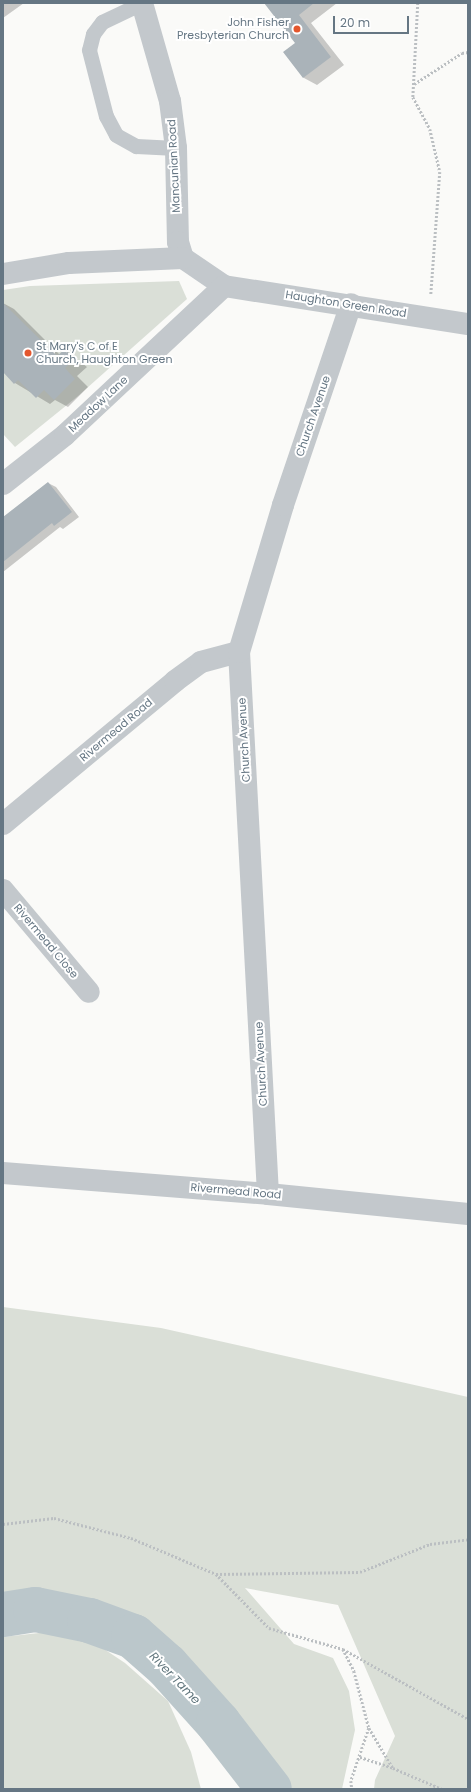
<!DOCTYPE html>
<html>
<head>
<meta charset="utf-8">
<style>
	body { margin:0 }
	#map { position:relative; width:471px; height:1792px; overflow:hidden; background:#fafaf8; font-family:Poppins,sans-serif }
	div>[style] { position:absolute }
	.green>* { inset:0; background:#dadfd7 }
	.shadow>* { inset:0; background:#0003 }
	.river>* { height:45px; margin:-22.5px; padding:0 22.5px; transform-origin:22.5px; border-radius:22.5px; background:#bbc7cb }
	.building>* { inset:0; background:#aab3b9 }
	.path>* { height:2.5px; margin-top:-1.25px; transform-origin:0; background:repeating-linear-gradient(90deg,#bbbfc2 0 2px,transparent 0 4px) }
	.service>* { height:15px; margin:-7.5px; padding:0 7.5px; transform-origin:7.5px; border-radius:7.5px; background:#c3c8cc }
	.minor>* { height:22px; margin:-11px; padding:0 11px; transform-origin:11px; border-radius:11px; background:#c3c8cc }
	.dots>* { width:11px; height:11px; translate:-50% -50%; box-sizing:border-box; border:2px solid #fff; border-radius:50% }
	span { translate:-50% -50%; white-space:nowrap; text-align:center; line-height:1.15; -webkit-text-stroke:4px #fff; paint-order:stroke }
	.poi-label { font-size:11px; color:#657683 }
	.right { translate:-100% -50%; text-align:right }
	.left { translate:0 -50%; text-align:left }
	.street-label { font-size:11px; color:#657683 }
	.water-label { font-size:12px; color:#60757c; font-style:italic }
	.frame { position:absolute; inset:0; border:4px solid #657683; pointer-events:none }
	.scale { position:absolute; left:333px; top:16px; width:76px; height:18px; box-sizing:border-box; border:2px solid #657683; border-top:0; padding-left:5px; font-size:12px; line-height:14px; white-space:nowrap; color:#657683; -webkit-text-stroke:3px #fff; paint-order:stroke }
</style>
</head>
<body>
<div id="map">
	<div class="green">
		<div style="clip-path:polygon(179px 281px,187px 299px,78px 396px,15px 447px,3px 434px,3px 290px,30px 286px)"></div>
		<div style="clip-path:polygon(3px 1307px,161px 1328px,468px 1397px,468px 1789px,374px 1789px,375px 1780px,395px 1736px,338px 1605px,245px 1588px,294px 1644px,333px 1658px,349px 1691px,355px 1730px,342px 1789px,282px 1789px,183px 1665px,141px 1623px,96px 1603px,31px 1596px,3px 1597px)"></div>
		<div style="clip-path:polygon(57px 1631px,92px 1641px,125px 1663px,168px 1701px,191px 1752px,201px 1789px,3px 1789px,3px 1637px)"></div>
	</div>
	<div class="shadow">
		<div style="clip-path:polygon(3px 3px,24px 3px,3px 18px)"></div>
		<div style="clip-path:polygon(265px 3px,337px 3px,311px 23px,344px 65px,317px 85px,304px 78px,285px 53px,297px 43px)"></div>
		<div style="clip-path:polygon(3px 303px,14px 309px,60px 355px,65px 350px,87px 367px,77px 376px,88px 387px,68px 407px,55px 400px,50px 404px,15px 383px,3px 371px)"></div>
		<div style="clip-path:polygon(48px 483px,56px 487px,79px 517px,63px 529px,60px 527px,3px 572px,3px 518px)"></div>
	</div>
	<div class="river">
		<div style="left:3px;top:1614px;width:32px;rotate:-9deg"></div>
		<div style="left:35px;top:1609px;width:55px;rotate:11.5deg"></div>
		<div style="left:89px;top:1620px;width:47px;rotate:20deg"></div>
		<div style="left:133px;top:1636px;width:44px;rotate:41.3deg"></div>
		<div style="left:166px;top:1665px;width:78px;rotate:48.1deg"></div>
		<div style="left:218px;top:1723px;width:83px;rotate:52.3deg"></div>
	</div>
	<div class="building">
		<div style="clip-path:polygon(264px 3px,314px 3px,299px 15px,331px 57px,303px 78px,283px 52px,295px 43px)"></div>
		<div style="clip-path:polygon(3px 303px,57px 356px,65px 349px,74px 359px,65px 368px,75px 379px,54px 400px,44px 390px,36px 398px,18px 380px,14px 384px,3px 372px)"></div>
		<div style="clip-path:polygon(48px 482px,72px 512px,54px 526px,52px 523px,3px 562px,3px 517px)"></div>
	</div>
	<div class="path">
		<div style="left:418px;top:3px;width:94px;rotate:93deg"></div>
		<div style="left:413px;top:97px;width:36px;rotate:62deg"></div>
		<div style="left:430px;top:129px;width:44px;rotate:76.9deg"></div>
		<div style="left:440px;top:172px;width:123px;rotate:94.2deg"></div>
		<div style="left:414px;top:84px;width:57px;rotate:-32.9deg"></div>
		<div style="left:462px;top:53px;width:6px;rotate:-9deg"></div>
		<div style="left:3px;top:1524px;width:51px;rotate:-6.7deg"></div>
		<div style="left:54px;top:1518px;width:80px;rotate:14.6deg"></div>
		<div style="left:131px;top:1538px;width:92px;rotate:23deg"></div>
		<div style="left:216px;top:1574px;width:76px;rotate:45.5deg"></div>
		<div style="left:269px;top:1628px;width:77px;rotate:15.8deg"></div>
		<div style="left:343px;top:1649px;width:143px;rotate:29.2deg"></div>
		<div style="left:216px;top:1574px;width:144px;rotate:-0.8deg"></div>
		<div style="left:360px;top:1572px;width:75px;rotate:-21.8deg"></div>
		<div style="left:430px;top:1544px;width:38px;rotate:-7deg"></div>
		<div style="left:343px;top:1649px;width:25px;rotate:63deg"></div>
		<div style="left:354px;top:1671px;width:59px;rotate:75.3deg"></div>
		<div style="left:369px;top:1728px;width:56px;rotate:108.8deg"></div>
		<div style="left:351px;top:1781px;width:8px;rotate:83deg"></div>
		<div style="left:369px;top:1728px;width:47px;rotate:59deg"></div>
		<div style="left:393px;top:1768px;width:53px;rotate:23.2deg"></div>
		<div style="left:360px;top:1757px;width:35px;rotate:18deg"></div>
	</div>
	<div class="service">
		<div style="left:142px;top:3px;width:44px;rotate:154.6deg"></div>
		<div style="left:102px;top:22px;width:15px;rotate:127deg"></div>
		<div style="left:93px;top:34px;width:16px;rotate:104deg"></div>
		<div style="left:89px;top:50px;width:68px;rotate:75.6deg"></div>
		<div style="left:106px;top:116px;width:21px;rotate:62deg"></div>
		<div style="left:116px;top:135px;width:23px;rotate:29deg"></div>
		<div style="left:136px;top:146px;width:40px;rotate:2.9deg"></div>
	</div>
	<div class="minor">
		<div style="left:142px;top:3px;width:102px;rotate:74.1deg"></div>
		<div style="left:170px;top:101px;width:47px;rotate:82.7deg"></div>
		<div style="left:176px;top:148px;width:94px;rotate:88.8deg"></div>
		<div style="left:178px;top:242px;width:17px;rotate:73deg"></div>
		<div style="left:183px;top:258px;width:50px;rotate:34.3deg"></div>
		<div style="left:224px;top:286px;width:247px;rotate:8.9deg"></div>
		<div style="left:3px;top:274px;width:67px;rotate:-9.5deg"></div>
		<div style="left:69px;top:263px;width:114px;rotate:-2.5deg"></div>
		<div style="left:3px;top:484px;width:79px;rotate:-38.3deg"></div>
		<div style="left:65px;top:435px;width:218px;rotate:-43.1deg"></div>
		<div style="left:3px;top:824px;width:224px;rotate:-39.7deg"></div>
		<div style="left:175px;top:681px;width:32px;rotate:-36deg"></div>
		<div style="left:201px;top:662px;width:39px;rotate:-15deg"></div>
		<div style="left:3px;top:890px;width:133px;rotate:49.9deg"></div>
		<div style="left:3px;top:1173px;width:266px;rotate:4.5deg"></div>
		<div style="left:268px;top:1194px;width:201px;rotate:5.7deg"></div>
		<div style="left:268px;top:1194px;width:543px;rotate:-93.06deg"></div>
		<div style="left:239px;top:652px;width:153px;rotate:-73.3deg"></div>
		<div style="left:283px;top:505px;width:212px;rotate:-71.3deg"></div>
	</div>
	<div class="dots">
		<div style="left:297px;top:29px;background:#e4572e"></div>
		<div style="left:28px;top:353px;background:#e4572e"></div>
	</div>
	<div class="poi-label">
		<span class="right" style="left:289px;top:29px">John Fisher<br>Presbyterian Church</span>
		<span class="left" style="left:36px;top:353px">St Mary's C of E<br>Church, Haughton Green</span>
	</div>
	<div class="street-label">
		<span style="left:174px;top:166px;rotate:-93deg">Mancunian Road</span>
		<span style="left:346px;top:304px;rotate:9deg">Haughton Green Road</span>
		<span style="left:98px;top:404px;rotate:-43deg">Meadow Lane</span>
		<span style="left:313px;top:416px;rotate:-71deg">Church Avenue</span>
		<span style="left:116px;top:730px;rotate:-40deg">Rivermead Road</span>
		<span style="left:244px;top:740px;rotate:-93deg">Church Avenue</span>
		<span style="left:46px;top:941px;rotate:50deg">Rivermead Close</span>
		<span style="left:261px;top:1064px;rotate:-93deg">Church Avenue</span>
		<span style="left:236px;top:1191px;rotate:5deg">Rivermead Road</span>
	</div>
	<div class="water-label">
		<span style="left:175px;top:1678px;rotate:46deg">River Tame</span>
	</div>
	<div class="frame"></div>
	<div class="scale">20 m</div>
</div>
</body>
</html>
